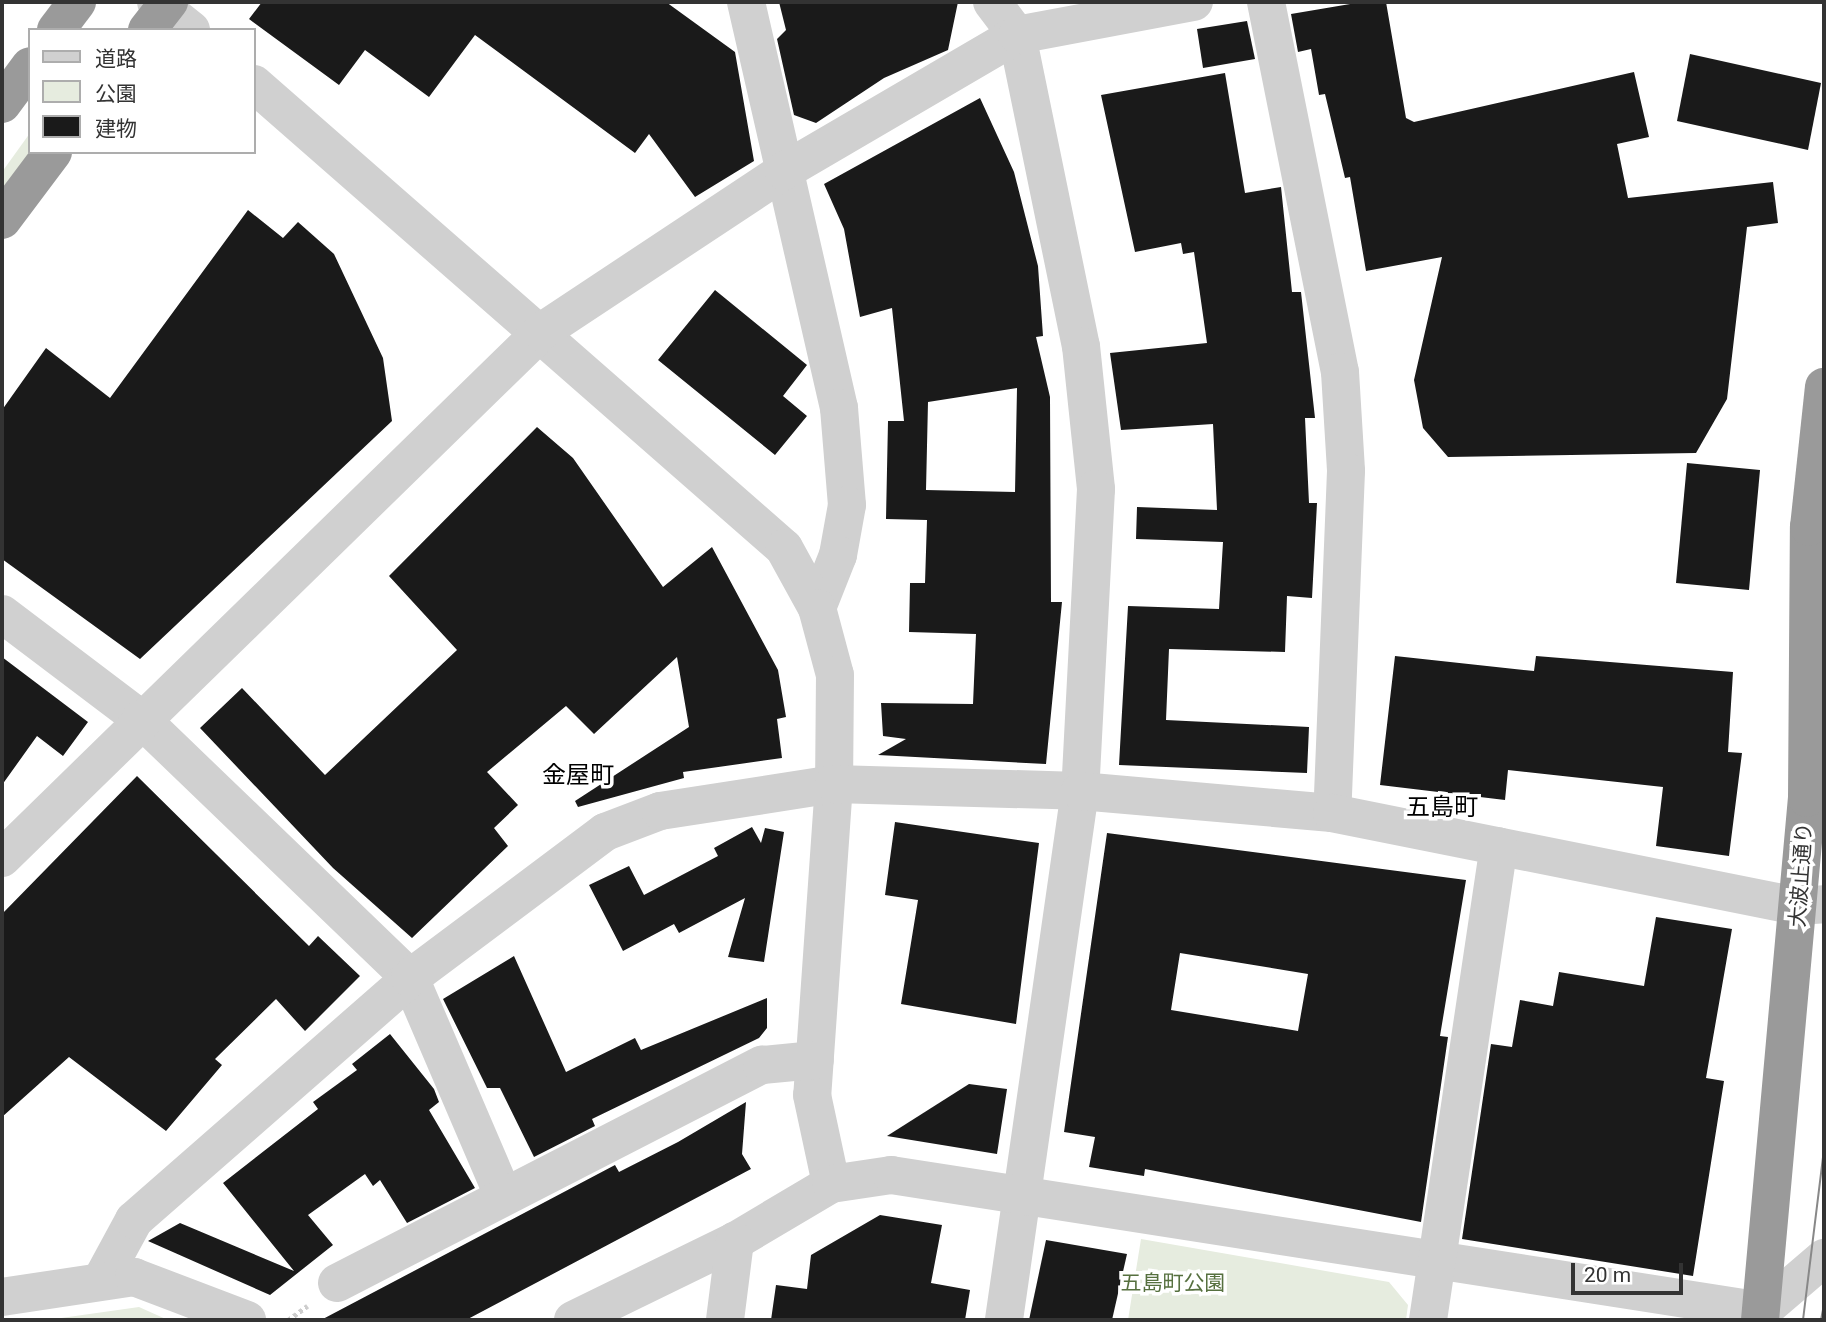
<!DOCTYPE html>
<html>
<head>
<meta charset="utf-8">
<style>
	body { margin:0 }
	#map { position:relative; width:1826px; height:1322px; overflow:hidden; background:#fff; font-family:Roboto,"Noto Sans JP",sans-serif }
	div>[style] { position:absolute }
	.green>* { inset:0; background:#e6ecdf }
	.building>* { inset:0; background:#1a1a1a }
	.path>* { height:4.5px; margin-top:-2.25px; transform-origin:0; background:repeating-linear-gradient(90deg,#cdcdcd 0 3.5px,transparent 0 7px) }
	.minor>* { height:38px; margin:-19px; padding:0 19px; transform-origin:19px; border-radius:19px; background:#d0d0d0 }
	.highway>* { height:38px; margin:-19px; padding:0 19px; transform-origin:19px; border-radius:19px; background:#9a9a9a }
	.tram>* { height:2px; margin:-1px; padding:0 1px; transform-origin:1px; border-radius:1px; background:#888 }
	span { translate:-50% -50%; white-space:nowrap; text-align:center; line-height:1.15; -webkit-text-stroke:7px #fff; paint-order:stroke }
	.street-label { font-size:21px; color:#333 }
	.park-label { font-size:21px; color:#56703f }
	.quarter-label { font-size:24px; color:#000 }
	.frame { position:absolute; inset:0; border:4px solid #333; pointer-events:none }
	.legend { position:absolute; left:28px; top:28px; width:228px; height:126px; box-sizing:border-box; background:#fff; border:2px solid #adadad; margin:0; padding:9px 12px; list-style:none; font-size:21px; color:#333 }
	.legend li { display:flex; align-items:center; gap:14px; height:35px }
	.legend b { width:35px; border:2px solid #adadad }
	.scale { position:absolute; left:1571px; top:1263px; width:112px; height:32px; box-sizing:border-box; border:4px solid #333; border-top:0; padding-left:9px; font-size:21px; line-height:24px; white-space:nowrap; color:#333; -webkit-text-stroke:5px #fff; paint-order:stroke }
</style>
</head>
<body>
<div id="map">
	<div class="green">
		<div style="clip-path:polygon(30px 133px,30px 152px,2px 194px,2px 172px)"></div>
		<div style="clip-path:polygon(1141px 1239px,1389px 1282px,1408px 1305px,1406px 1320px,1128px 1320px)"></div>
		<div style="clip-path:polygon(139px 1307px,168px 1320px,47px 1320px)"></div>
	</div>
	<div class="building">
		<div style="clip-path:polygon(262px 2px,666px 2px,735px 52px,754px 161px,695px 197px,649px 134px,635px 153px,475px 35px,429px 97px,365px 50px,339px 85px,249px 19px)"></div>
		<div style="clip-path:polygon(779px 2px,958px 2px,948px 50px,884px 78px,816px 123px,794px 115px,777px 39px,786px 30px)"></div>
		<div style="clip-path:polygon(1362px 2px,1386px 2px,1406px 118px,1414px 122px,1634px 72px,1649px 137px,1617px 144px,1628px 198px,1773px 182px,1778px 223px,1747px 227px,1727px 399px,1696px 453px,1448px 457px,1423px 428px,1414px 380px,1442px 257px,1366px 271px,1350px 177px,1345px 178px,1325px 94px,1319px 95px,1311px 49px,1298px 52px,1291px 14px)"></div>
		<div style="clip-path:polygon(1247px 21px,1255px 59px,1203px 68px,1197px 29px)"></div>
		<div style="clip-path:polygon(1690px 54px,1821px 83px,1808px 150px,1677px 121px)"></div>
		<div style="clip-path:polygon(1225px 73px,1245px 193px,1281px 187px,1292px 292px,1301px 292px,1315px 418px,1305px 418px,1309px 503px,1317px 503px,1312px 598px,1287px 596px,1285px 652px,1169px 649px,1166px 720px,1309px 727px,1307px 773px,1119px 765px,1128px 606px,1219px 609px,1223px 542px,1136px 539px,1137px 507px,1217px 510px,1213px 424px,1121px 430px,1110px 353px,1207px 343px,1194px 252px,1183px 254px,1181px 243px,1135px 252px,1101px 95px)"></div>
		<div style="clip-path:polygon(evenodd,980px 98px,1014px 172px,1038px 266px,1043px 336px,1036px 337px,1050px 397px,1051px 602px,1062px 602px,1046px 764px,878px 755px,906px 739px,883px 736px,881px 703px,973px 704px,976px 634px,909px 632px,910px 583px,925px 583px,927px 520px,886px 519px,888px 421px,904px 421px,892px 308px,860px 317px,844px 229px,824px 184px,980px 98px,1017px 388px,1015px 492px,926px 490px,928px 402px,1017px 388px)"></div>
		<div style="clip-path:polygon(248px 210px,283px 238px,298px 222px,334px 254px,383px 358px,392px 421px,140px 659px,2px 559px,2px 410px,46px 348px,110px 398px)"></div>
		<div style="clip-path:polygon(715px 290px,807px 365px,783px 396px,807px 416px,775px 455px,658px 360px)"></div>
		<div style="clip-path:polygon(537px 427px,573px 458px,663px 587px,712px 547px,778px 670px,786px 717px,777px 719px,782px 758px,683px 772px,684px 778px,578px 807px,575px 801px,689px 727px,677px 657px,594px 734px,566px 706px,487px 772px,518px 805px,494px 828px,508px 846px,412px 938px,333px 868px,200px 728px,242px 688px,325px 775px,457px 650px,389px 576px)"></div>
		<div style="clip-path:polygon(1687px 463px,1760px 470px,1749px 590px,1676px 583px)"></div>
		<div style="clip-path:polygon(1395px 656px,1534px 671px,1536px 656px,1733px 672px,1728px 752px,1742px 753px,1729px 856px,1656px 846px,1663px 787px,1508px 770px,1505px 800px,1380px 785px)"></div>
		<div style="clip-path:polygon(2px 657px,88px 722px,63px 756px,37px 736px,2px 785px)"></div>
		<div style="clip-path:polygon(137px 776px,309px 946px,318px 936px,360px 976px,305px 1031px,276px 999px,215px 1059px,222px 1065px,166px 1131px,69px 1057px,2px 1117px,2px 914px)"></div>
		<div style="clip-path:polygon(895px 822px,1039px 843px,1016px 1024px,901px 1004px,918px 900px,885px 895px)"></div>
		<div style="clip-path:polygon(752px 827px,761px 843px,765px 828px,784px 832px,764px 962px,728px 957px,745px 898px,679px 933px,674px 924px,623px 951px,589px 885px,629px 866px,644px 895px,718px 856px,714px 848px)"></div>
		<div style="clip-path:polygon(evenodd,1107px 833px,1466px 880px,1440px 1036px,1448px 1037px,1421px 1222px,1145px 1169px,1144px 1176px,1089px 1167px,1095px 1137px,1064px 1132px,1107px 833px,1180px 953px,1308px 974px,1298px 1031px,1171px 1010px,1180px 953px)"></div>
		<div style="clip-path:polygon(1656px 917px,1732px 929px,1706px 1078px,1724px 1081px,1693px 1276px,1462px 1239px,1491px 1044px,1512px 1047px,1520px 1000px,1553px 1006px,1559px 972px,1644px 986px)"></div>
		<div style="clip-path:polygon(514px 956px,566px 1072px,635px 1038px,641px 1050px,767px 998px,767px 1028px,759px 1038px,592px 1119px,595px 1126px,534px 1157px,500px 1088px,487px 1088px,443px 999px)"></div>
		<div style="clip-path:polygon(390px 1034px,434px 1089px,439px 1102px,429px 1110px,475px 1188px,407px 1223px,380px 1180px,373px 1186px,365px 1174px,308px 1215px,333px 1245px,270px 1295px,148px 1241px,180px 1223px,294px 1271px,223px 1183px,318px 1109px,313px 1102px,357px 1070px,352px 1064px)"></div>
		<div style="clip-path:polygon(969px 1084px,1007px 1089px,997px 1154px,887px 1136px)"></div>
		<div style="clip-path:polygon(746px 1102px,742px 1154px,751px 1169px,466px 1320px,321px 1320px,615px 1165px,619px 1172px,678px 1142px)"></div>
		<div style="clip-path:polygon(880px 1215px,942px 1225px,931px 1283px,970px 1290px,965px 1320px,771px 1320px,776px 1285px,807px 1289px,811px 1255px)"></div>
		<div style="clip-path:polygon(1046px 1240px,1127px 1254px,1112px 1320px,1029px 1320px)"></div>
	</div>
	<div class="path">
		<div style="left:288px;top:1320px;width:24px;rotate:-36deg"></div>
	</div>
	<div class="minor">
		<div style="left:156px;top:2px;width:45px;rotate:38.7deg"></div>
		<div style="left:746px;top:2px;width:417px;rotate:77.1deg"></div>
		<div style="left:839px;top:408px;width:97px;rotate:85.3deg"></div>
		<div style="left:847px;top:505px;width:51px;rotate:100.2deg"></div>
		<div style="left:838px;top:555px;width:57px;rotate:111.6deg"></div>
		<div style="left:992px;top:2px;width:41px;rotate:52.9deg"></div>
		<div style="left:1017px;top:35px;width:318px;rotate:78.4deg"></div>
		<div style="left:1081px;top:346px;width:144px;rotate:84deg"></div>
		<div style="left:1096px;top:489px;width:302px;rotate:93deg"></div>
		<div style="left:1080px;top:791px;width:534px;rotate:98.18deg"></div>
		<div style="left:1266px;top:2px;width:377px;rotate:78.7deg"></div>
		<div style="left:1340px;top:372px;width:99px;rotate:86.5deg"></div>
		<div style="left:1346px;top:471px;width:342px;rotate:92.3deg"></div>
		<div style="left:254px;top:84px;width:704px;rotate:41.2deg"></div>
		<div style="left:784px;top:548px;width:68px;rotate:61.2deg"></div>
		<div style="left:817px;top:608px;width:69px;rotate:75deg"></div>
		<div style="left:835px;top:675px;width:109px;rotate:90.5deg"></div>
		<div style="left:834px;top:784px;width:312px;rotate:94deg"></div>
		<div style="left:812px;top:1095px;width:91px;rotate:77.9deg"></div>
		<div style="left:2px;top:614px;width:174px;rotate:37.1deg"></div>
		<div style="left:141px;top:719px;width:373px;rotate:43.9deg"></div>
		<div style="left:410px;top:978px;width:236px;rotate:66.8deg"></div>
		<div style="left:2px;top:858px;width:753px;rotate:-44.3deg"></div>
		<div style="left:541px;top:332px;width:291px;rotate:-33.5deg"></div>
		<div style="left:784px;top:171px;width:270px;rotate:-30.3deg"></div>
		<div style="left:1017px;top:35px;width:180px;rotate:-10.6deg"></div>
		<div style="left:102px;top:1279px;width:67px;rotate:-61.5deg"></div>
		<div style="left:134px;top:1220px;width:367px;rotate:-41.2deg"></div>
		<div style="left:410px;top:978px;width:244px;rotate:-36.8deg"></div>
		<div style="left:605px;top:832px;width:59px;rotate:-20.9deg"></div>
		<div style="left:660px;top:811px;width:176px;rotate:-8.8deg"></div>
		<div style="left:834px;top:784px;width:246px;rotate:1.6deg"></div>
		<div style="left:1080px;top:791px;width:253px;rotate:5deg"></div>
		<div style="left:1332px;top:813px;width:475px;rotate:11.3deg"></div>
		<div style="left:1798px;top:906px;width:26px;rotate:-4deg"></div>
		<div style="left:337px;top:1283px;width:478px;rotate:-27.2deg"></div>
		<div style="left:762px;top:1065px;width:53px;rotate:-5.4deg"></div>
		<div style="left:2px;top:1297px;width:134px;rotate:-8.6deg"></div>
		<div style="left:134px;top:1277px;width:121px;rotate:20.8deg"></div>
		<div style="left:573px;top:1320px;width:180px;rotate:-26deg"></div>
		<div style="left:735px;top:1241px;width:112px;rotate:-30.7deg"></div>
		<div style="left:831px;top:1184px;width:61px;rotate:-8.5deg"></div>
		<div style="left:891px;top:1175px;width:882px;rotate:8.87deg"></div>
		<div style="left:1762px;top:1311px;width:82px;rotate:-40.5deg"></div>
		<div style="left:725px;top:1320px;width:80px;rotate:-82.8deg"></div>
		<div style="left:1428px;top:1320px;width:479px;rotate:-81.5deg"></div>
	</div>
	<div class="highway">
		<div style="left:56px;top:30px;width:35px;rotate:-53deg"></div>
		<div style="left:147px;top:30px;width:36px;rotate:-52deg"></div>
		<div style="left:2px;top:104px;width:47px;rotate:-53.6deg"></div>
		<div style="left:2px;top:220px;width:85px;rotate:-53.1deg"></div>
		<div style="left:1760px;top:1320px;width:524px;rotate:-84.86deg"></div>
		<div style="left:1807px;top:798px;width:271px;rotate:-89.6deg"></div>
		<div style="left:1809px;top:527px;width:141px;rotate:-83.9deg"></div>
	</div>
	<div class="tram">
		<div style="left:1803px;top:1320px;width:172px;rotate:-83deg"></div>
		<div style="left:1821px;top:1320px;width:16px;rotate:-79deg"></div>
	</div>
	<div class="street-label">
		<span style="left:1801px;top:875px;rotate:-86deg">大波止通り</span>
	</div>
	<div class="park-label">
		<span style="left:1173px;top:1283px">五島町公園</span>
	</div>
	<div class="quarter-label">
		<span style="left:578px;top:776px">金屋町</span>
		<span style="left:1442px;top:808px">五島町</span>
	</div>
	<div class="frame"></div>
	<ul class="legend">
	<li><b style="height:9px;background:#d0d0d0"></b>道路</li>
	<li><b style="height:19px;background:#e6ecdf"></b>公園</li>
	<li><b style="height:19px;background:#1a1a1a"></b>建物</li>
	</ul>
	<div class="scale">20 m</div>
</div>
</body>
</html>
